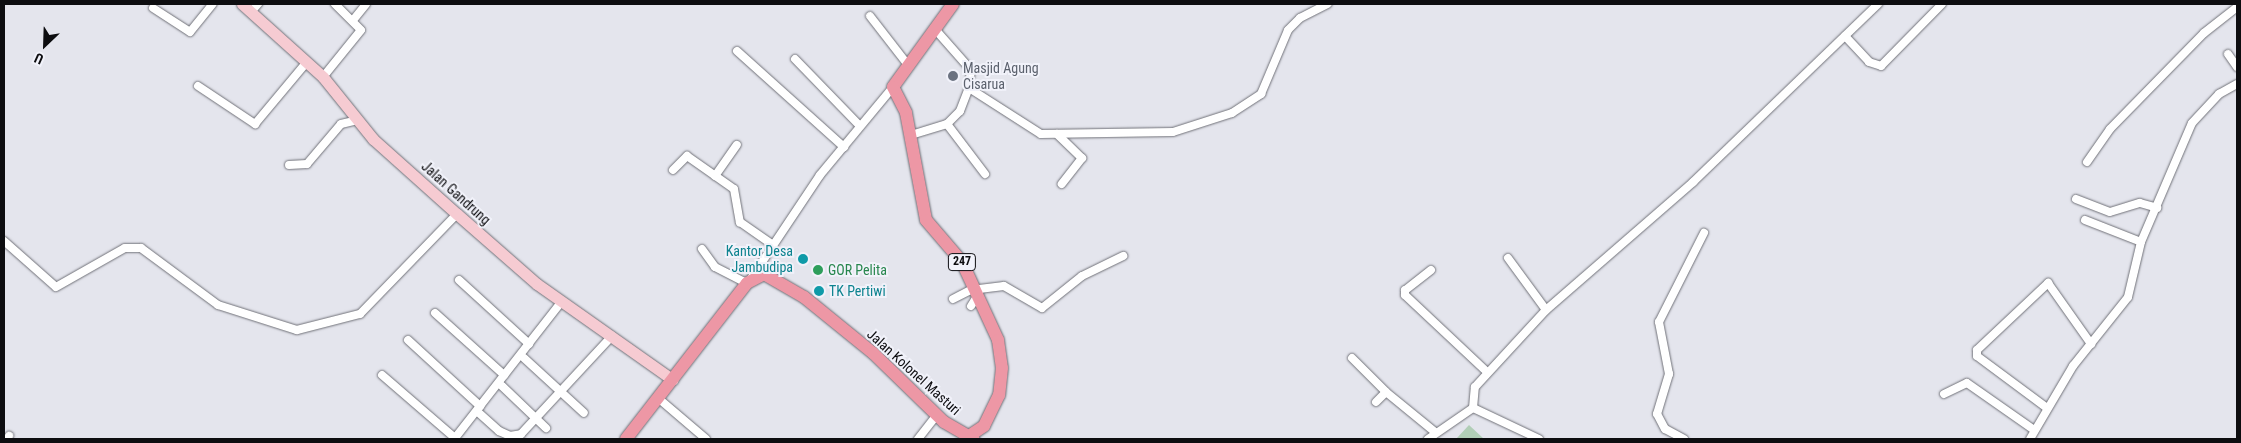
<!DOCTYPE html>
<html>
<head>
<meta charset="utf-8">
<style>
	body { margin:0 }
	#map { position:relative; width:2241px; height:443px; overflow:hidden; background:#e4e5ed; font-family:"Roboto Condensed",sans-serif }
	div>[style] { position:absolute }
	.green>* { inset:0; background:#b1ceb7 }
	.roads { filter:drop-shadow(0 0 1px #707178) drop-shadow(0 0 1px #707178) }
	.street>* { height:8px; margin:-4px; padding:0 4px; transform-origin:4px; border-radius:4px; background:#fff }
	.secondary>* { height:11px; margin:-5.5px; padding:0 5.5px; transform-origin:5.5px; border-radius:5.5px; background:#f6cbd2 }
	.primary>* { height:12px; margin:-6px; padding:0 6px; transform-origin:6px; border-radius:6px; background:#ed97a5 }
	.dots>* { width:14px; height:14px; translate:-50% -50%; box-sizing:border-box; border:2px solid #f1f2fa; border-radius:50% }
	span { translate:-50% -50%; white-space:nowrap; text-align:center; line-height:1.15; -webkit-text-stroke:4px #f1f2fa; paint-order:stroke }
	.shield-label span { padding:1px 4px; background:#f1f2fa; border:1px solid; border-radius:4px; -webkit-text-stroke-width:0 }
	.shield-label { font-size:12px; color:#0d0d10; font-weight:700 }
	.worship-label { font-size:14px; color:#5b616d }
	.left { translate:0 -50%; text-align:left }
	.street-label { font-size:14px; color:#0d0d10 }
	.culture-label { font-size:14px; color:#0d838f }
	.right { translate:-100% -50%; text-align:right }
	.leisure-label { font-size:14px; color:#27864d }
	.frame { position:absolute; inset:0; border:5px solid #0d0d10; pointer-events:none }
	.north { position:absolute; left:20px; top:20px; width:50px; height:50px; -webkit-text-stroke:4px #f1f2fa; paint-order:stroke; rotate:204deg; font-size:14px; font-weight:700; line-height:20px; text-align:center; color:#0d0d10 }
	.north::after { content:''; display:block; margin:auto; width:18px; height:22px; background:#0d0d10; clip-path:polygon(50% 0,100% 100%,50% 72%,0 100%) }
</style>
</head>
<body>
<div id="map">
	<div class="green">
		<div style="clip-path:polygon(1469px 425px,1484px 439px,1456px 439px)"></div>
	</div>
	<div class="roads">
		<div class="street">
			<div style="left:153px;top:8px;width:44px;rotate:33deg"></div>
			<div style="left:190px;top:32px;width:36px;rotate:-51deg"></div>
			<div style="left:251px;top:12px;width:11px;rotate:-49deg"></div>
			<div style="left:870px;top:16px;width:62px;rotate:52.2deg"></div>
			<div style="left:354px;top:19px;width:19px;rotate:-51deg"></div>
			<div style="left:1845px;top:36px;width:35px;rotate:47deg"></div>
			<div style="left:1869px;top:62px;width:13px;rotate:18deg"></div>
			<div style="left:1881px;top:66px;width:87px;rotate:-45.5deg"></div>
			<div style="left:737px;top:51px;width:144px;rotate:41.9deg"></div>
			<div style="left:2228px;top:54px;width:16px;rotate:55deg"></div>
			<div style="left:795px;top:59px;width:93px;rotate:45.9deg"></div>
			<div style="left:323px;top:77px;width:60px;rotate:-51deg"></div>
			<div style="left:361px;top:30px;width:37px;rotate:-135deg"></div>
			<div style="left:198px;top:86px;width:69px;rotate:33.7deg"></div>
			<div style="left:255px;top:124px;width:80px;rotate:-50.1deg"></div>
			<div style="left:969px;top:88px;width:85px;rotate:32.6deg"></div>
			<div style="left:1041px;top:134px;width:132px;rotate:-0.9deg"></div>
			<div style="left:1173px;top:132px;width:62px;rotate:-17.9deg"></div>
			<div style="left:1232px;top:113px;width:35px;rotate:-33deg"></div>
			<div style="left:1261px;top:94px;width:69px;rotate:-67.1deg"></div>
			<div style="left:1288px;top:30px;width:17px;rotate:-45deg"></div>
			<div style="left:1300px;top:18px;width:31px;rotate:-27deg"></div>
			<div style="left:947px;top:124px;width:63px;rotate:52.8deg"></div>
			<div style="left:1057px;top:134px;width:35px;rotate:44deg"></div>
			<div style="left:1082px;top:158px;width:33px;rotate:128deg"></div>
			<div style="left:911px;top:135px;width:38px;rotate:-17deg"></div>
			<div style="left:947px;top:124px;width:18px;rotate:-45deg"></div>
			<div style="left:960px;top:111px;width:25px;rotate:-69deg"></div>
			<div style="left:969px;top:88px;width:18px;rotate:-84deg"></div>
			<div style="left:971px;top:70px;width:56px;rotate:-131.4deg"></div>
			<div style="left:2087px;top:162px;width:40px;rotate:-55.1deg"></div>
			<div style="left:2110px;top:129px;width:134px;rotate:-45.6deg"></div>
			<div style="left:2204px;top:33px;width:42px;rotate:-38.2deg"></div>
			<div style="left:289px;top:165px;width:18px;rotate:-3deg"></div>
			<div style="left:307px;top:164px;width:52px;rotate:-49.6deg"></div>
			<div style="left:341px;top:124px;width:18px;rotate:-13deg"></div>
			<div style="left:673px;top:170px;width:20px;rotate:-45deg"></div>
			<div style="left:687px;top:156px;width:57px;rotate:35.1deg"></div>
			<div style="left:734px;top:189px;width:34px;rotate:80deg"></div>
			<div style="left:740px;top:222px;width:40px;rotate:34.9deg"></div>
			<div style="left:715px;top:176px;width:38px;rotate:-55deg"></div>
			<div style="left:2076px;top:199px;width:36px;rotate:21deg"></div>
			<div style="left:2110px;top:212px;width:31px;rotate:-17deg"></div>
			<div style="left:2140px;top:203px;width:18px;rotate:16deg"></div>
			<div style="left:2085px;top:220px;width:60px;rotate:21.4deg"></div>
			<div style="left:4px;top:241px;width:69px;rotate:41.5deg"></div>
			<div style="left:56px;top:287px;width:79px;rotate:-29.5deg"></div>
			<div style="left:125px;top:248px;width:16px"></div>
			<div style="left:141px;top:248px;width:96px;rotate:36.5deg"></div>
			<div style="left:218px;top:305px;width:83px;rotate:17.6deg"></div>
			<div style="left:297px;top:330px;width:65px;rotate:-14.3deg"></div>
			<div style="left:360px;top:314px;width:139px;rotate:-45.9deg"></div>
			<div style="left:702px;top:249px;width:22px;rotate:54deg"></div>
			<div style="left:715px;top:267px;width:36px;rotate:27deg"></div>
			<div style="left:1508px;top:258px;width:64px;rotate:53.8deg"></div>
			<div style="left:1431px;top:270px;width:33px;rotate:142deg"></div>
			<div style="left:1405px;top:290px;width:5px;rotate:90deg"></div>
			<div style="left:1405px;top:295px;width:112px;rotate:43.2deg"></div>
			<div style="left:459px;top:280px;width:95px;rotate:42.4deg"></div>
			<div style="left:750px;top:280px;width:126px;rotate:-56.3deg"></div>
			<div style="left:820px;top:175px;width:114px;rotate:-50.3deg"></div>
			<div style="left:953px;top:299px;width:20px;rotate:-27deg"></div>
			<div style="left:971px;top:290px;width:33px;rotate:-7deg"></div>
			<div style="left:1004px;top:286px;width:44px;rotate:30.1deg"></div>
			<div style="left:1042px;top:308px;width:51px;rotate:-38.7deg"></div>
			<div style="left:1082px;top:276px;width:46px;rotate:-26deg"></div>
			<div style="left:971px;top:306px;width:15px;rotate:-58deg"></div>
			<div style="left:435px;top:313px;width:93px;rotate:41.9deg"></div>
			<div style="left:408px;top:340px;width:98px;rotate:42.5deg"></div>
			<div style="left:524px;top:358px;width:81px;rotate:42.5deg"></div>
			<div style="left:1352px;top:358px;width:48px;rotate:45deg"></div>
			<div style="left:382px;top:375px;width:96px;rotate:40.8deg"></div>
			<div style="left:455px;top:438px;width:174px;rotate:-52deg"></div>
			<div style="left:502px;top:386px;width:61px;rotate:43.7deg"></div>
			<div style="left:1944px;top:394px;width:25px;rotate:-26deg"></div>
			<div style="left:1967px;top:383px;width:82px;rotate:35deg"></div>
			<div style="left:658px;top:398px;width:63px;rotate:40.5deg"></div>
			<div style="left:1376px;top:402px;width:14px;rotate:-45deg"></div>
			<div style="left:1386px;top:392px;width:63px;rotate:39.2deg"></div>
			<div style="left:2047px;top:408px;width:87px;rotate:-143.4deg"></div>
			<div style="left:1977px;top:356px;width:6px;rotate:-90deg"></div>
			<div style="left:1977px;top:350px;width:98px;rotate:-43.3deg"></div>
			<div style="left:2048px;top:283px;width:75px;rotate:54.8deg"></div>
			<div style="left:479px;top:413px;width:27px;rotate:42deg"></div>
			<div style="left:499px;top:431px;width:12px;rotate:24deg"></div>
			<div style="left:510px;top:436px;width:11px;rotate:-10deg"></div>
			<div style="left:521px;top:434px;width:134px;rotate:-47.1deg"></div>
			<div style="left:7px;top:439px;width:4px;rotate:-56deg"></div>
			<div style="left:918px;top:439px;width:31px;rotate:-52deg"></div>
			<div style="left:1428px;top:439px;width:55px;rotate:-34.6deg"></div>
			<div style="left:1539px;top:439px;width:73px;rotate:-154.8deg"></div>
			<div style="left:1473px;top:408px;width:21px;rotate:-85deg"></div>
			<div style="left:1475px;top:387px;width:105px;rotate:-47.3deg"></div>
			<div style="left:1546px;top:310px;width:195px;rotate:-41deg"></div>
			<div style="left:1693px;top:182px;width:257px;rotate:-43.9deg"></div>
			<div style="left:1684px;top:439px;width:21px;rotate:-152deg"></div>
			<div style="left:1665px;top:429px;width:17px;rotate:-118deg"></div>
			<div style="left:1657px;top:414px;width:42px;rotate:-73.3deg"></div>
			<div style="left:1669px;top:374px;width:53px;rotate:-100.9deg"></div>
			<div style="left:1659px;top:322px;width:100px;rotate:-63.2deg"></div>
			<div style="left:2030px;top:439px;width:85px;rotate:-59.5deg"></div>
			<div style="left:2073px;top:366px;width:88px;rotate:-51.4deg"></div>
			<div style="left:2128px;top:297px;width:57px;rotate:-76.7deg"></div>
			<div style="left:2141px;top:242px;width:129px;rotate:-66.8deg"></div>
			<div style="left:2192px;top:123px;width:40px;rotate:-47deg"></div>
			<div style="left:2219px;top:94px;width:21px;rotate:-29deg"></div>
		</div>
		<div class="secondary">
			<div style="left:242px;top:4px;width:109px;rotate:42deg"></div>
			<div style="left:323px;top:77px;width:80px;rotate:51.1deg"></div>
			<div style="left:373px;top:139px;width:113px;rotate:41.8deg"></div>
			<div style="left:457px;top:214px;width:106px;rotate:41.2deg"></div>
			<div style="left:537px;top:284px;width:166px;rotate:35.2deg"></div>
		</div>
		<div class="primary">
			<div style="left:953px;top:4px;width:102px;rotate:125.9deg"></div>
			<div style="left:893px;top:87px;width:29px;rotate:63deg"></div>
			<div style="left:906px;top:113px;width:109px;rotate:79.4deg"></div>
			<div style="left:926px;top:220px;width:55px;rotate:49.4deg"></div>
			<div style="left:962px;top:262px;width:86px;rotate:65.2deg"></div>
			<div style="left:998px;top:340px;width:28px;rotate:82deg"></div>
			<div style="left:1002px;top:368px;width:27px;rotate:96deg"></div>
			<div style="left:999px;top:395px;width:34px;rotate:116deg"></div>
			<div style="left:984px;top:426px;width:18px;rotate:146deg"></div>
			<div style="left:626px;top:439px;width:197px;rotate:-52.2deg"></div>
			<div style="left:747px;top:283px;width:19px;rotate:-28deg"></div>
			<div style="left:764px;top:274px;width:46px;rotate:29.9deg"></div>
			<div style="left:804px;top:297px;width:89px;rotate:39.1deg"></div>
			<div style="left:873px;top:353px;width:99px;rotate:44.2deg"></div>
			<div style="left:944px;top:422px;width:34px;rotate:30deg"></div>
		</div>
	</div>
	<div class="dots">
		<div style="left:953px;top:76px;background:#6b7280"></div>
		<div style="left:803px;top:259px;background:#0f9aa8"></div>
		<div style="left:818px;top:270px;background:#2e9e5b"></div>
		<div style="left:819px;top:291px;background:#0f9aa8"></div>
	</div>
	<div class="shield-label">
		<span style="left:962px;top:262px">247</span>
	</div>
	<div class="worship-label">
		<span class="left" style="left:963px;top:76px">Masjid Agung<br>Cisarua</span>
	</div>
	<div class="street-label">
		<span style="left:456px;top:193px;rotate:42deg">Jalan Gandrung</span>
		<span style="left:914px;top:372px;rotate:42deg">Jalan Kolonel Masturi</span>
	</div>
	<div class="culture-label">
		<span class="right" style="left:793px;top:259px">Kantor Desa<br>Jambudipa</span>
		<span class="left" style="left:829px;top:291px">TK Pertiwi</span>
	</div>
	<div class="leisure-label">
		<span class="left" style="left:828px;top:270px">GOR Pelita</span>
	</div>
	<div class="frame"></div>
	<div class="north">U</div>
</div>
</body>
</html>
